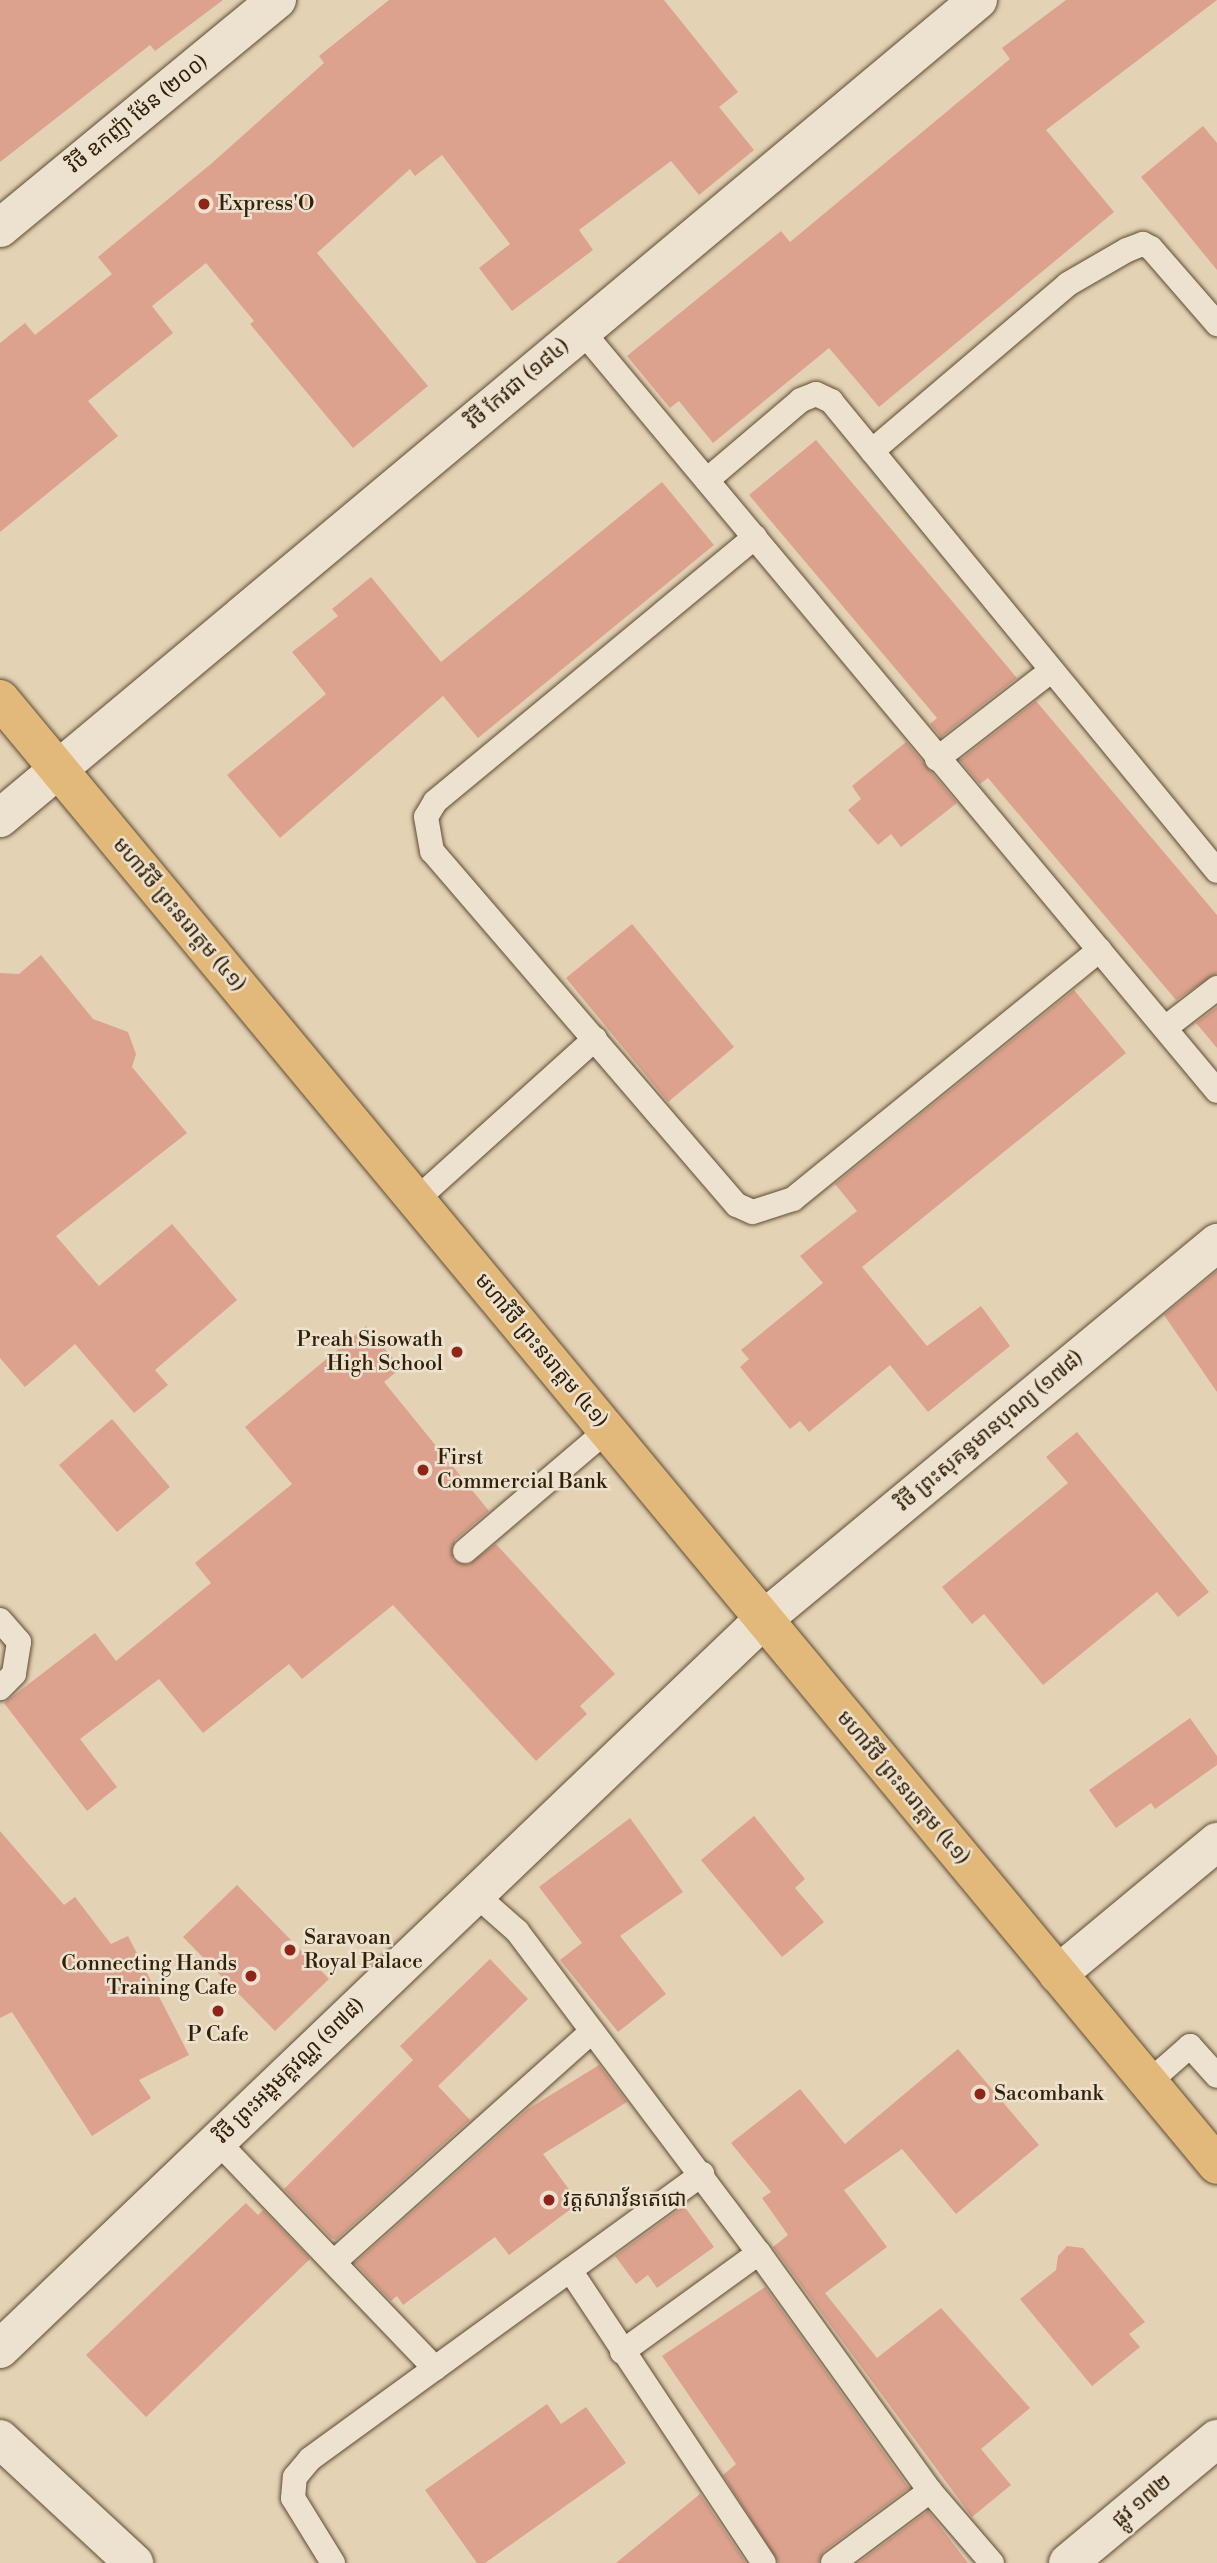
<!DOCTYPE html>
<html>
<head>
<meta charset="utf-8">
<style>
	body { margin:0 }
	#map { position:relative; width:1217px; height:2563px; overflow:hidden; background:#e4d2b5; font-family:"Libre Bodoni","Noto Sans Khmer",serif }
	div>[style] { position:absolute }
	.building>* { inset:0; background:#dca28d }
	.roads { filter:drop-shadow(0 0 2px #5e4c33) drop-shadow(0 0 2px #5e4c33) }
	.service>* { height:24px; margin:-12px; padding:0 12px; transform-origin:12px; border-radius:12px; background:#ede2cf }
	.minor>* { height:38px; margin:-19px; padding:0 19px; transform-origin:19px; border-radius:19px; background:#ede2cf }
	.tertiary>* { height:38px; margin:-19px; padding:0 19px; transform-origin:19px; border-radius:19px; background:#ede2cf }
	.primary>* { height:38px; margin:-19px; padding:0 19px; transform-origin:19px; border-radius:19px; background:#e2b97a }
	.dots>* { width:19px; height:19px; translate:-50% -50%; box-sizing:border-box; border:4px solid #ede2cf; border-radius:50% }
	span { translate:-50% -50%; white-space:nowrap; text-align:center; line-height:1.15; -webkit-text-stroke:5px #ede2cf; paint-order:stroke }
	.street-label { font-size:21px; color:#322008 }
	.poi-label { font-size:21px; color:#322008 }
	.left { translate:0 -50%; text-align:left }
	.right { translate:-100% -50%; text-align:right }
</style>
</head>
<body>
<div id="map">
	<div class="building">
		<div style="clip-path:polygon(0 0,223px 0,155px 51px,150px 45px,0 162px)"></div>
		<div style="clip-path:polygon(389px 0,664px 0,738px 92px,719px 107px,754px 150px,699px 195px,671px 161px,579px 230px,593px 250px,512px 311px,479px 268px,510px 244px,442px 155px,415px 176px,410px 169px,317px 253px,428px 386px,353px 448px,250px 324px,254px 321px,206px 263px,152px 306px,173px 333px,88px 401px,118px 436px,0 532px,0 343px,25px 323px,35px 335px,112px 274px,98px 257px,212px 163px,324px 63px,319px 56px)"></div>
		<div style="clip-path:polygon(1066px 0,1217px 0,1046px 130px,1114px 212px,879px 407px,829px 348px,713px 443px,679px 401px,670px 408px,627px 356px,781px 231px,790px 242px,1010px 59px,1002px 48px)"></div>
		<div style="clip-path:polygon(1203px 126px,1217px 143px,1217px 270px,1141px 177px)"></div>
		<div style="clip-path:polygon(816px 440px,1017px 678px,941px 737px,930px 724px,937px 718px,749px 495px)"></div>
		<div style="clip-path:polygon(662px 482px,714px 545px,478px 738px,443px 696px,280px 838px,227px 775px,326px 694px,292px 652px,338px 616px,332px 609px,371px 577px,441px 662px)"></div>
		<div style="clip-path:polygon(1036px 701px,1217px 915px,1217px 973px,1176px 1000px,988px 778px,980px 784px,960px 760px)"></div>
		<div style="clip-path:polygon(906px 742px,957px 803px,901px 847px,891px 834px,878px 845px,848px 810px,861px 799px,852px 786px)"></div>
		<div style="clip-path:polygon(632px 924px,734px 1047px,668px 1102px,566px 978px)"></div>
		<div style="clip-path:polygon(41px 955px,93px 1019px,128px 1032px,136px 1054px,132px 1067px,187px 1133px,56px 1236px,99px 1286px,172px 1224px,237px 1300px,155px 1370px,168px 1385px,134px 1413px,75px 1344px,25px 1387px,0 1358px,0 973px,19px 974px)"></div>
		<div style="clip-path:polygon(1074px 990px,1126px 1053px,862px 1267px,927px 1346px,981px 1306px,1010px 1346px,928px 1412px,890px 1365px,809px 1432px,800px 1421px,790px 1429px,740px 1367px,749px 1359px,741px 1350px,823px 1283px,800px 1256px,857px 1211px,835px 1184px)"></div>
		<div style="clip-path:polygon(1217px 1007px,1217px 1048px,1196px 1023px)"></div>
		<div style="clip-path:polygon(1217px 1271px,1217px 1392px,1164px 1315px)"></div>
		<div style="clip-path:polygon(366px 1326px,401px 1368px,384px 1382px,489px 1511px,455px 1540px,453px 1560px,468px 1565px,496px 1544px,615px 1674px,580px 1706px,587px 1714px,536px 1761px,393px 1605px,302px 1679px,289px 1664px,203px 1733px,159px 1679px,80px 1739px,117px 1787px,87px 1811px,4px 1703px,95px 1633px,116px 1661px,211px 1583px,195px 1563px,292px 1484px,245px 1427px)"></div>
		<div style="clip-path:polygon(112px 1419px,170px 1487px,117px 1532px,59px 1465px)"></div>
		<div style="clip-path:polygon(1077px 1432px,1209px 1592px,1178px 1617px,1157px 1592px,1043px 1685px,984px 1614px,972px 1624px,942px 1587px,1068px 1483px,1046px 1457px)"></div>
		<div style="clip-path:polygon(1190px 1718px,1217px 1756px,1217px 1765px,1155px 1809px,1151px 1803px,1116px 1828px,1089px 1790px)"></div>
		<div style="clip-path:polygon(754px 1816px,805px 1879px,795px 1888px,824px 1922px,782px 1957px,701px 1860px)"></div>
		<div style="clip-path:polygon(630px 1818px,683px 1892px,620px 1936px,666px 1994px,618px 2032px,560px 1960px,582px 1943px,539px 1887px)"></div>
		<div style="clip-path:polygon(0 1831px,64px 1905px,75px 1897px,111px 1944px,128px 1936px,189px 2055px,139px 2080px,151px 2098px,92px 2136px,12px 2012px,0 2018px)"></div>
		<div style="clip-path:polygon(237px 1885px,329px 1979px,275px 2031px,183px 1937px)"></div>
		<div style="clip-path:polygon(490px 1959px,528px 1999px,438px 2086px,470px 2120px,336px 2240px,331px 2238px,284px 2189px,413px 2060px,400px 2046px)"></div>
		<div style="clip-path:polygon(958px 2049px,1039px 2145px,956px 2214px,902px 2149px,844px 2190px,887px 2247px,825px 2293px,877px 2358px,941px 2308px,1030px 2408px,981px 2449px,1011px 2485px,972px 2517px,773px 2247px,788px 2235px,762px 2198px,771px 2192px,731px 2143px,800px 2089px,845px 2144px)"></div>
		<div style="clip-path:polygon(599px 2065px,627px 2102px,543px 2154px,579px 2203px,509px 2255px,495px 2237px,403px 2305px,397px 2296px,391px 2301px,355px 2263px,528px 2109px)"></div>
		<div style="clip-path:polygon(246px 2203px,258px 2215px,263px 2210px,310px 2259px,146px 2417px,86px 2355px)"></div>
		<div style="clip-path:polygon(684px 2206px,714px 2247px,657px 2288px,648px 2275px,636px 2284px,615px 2256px)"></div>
		<div style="clip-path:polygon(1067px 2246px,1083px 2248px,1145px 2322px,1129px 2334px,1140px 2347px,1092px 2386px,1020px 2299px,1056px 2270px,1058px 2256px)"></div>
		<div style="clip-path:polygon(765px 2287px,909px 2488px,824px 2551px,818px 2563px,779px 2563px,723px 2475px,736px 2464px,662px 2356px)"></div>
		<div style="clip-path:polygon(547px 2404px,561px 2424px,586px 2407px,626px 2463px,485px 2563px,477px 2563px,425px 2490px)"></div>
		<div style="clip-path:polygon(700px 2494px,746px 2563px,616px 2563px)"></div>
		<div style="clip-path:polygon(928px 2511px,968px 2563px,858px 2563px)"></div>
	</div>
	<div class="roads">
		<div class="service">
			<div style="left:582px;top:331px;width:990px;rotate:50.12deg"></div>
			<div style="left:872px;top:451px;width:257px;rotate:-40.4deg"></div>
			<div style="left:1068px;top:284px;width:68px;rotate:-30deg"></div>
			<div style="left:1127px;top:250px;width:17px;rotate:-21deg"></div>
			<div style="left:1143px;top:244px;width:9px;rotate:27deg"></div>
			<div style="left:1151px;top:248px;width:101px;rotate:49deg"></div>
			<div style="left:707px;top:480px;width:123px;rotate:-40.4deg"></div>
			<div style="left:801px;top:400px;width:16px;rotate:-22deg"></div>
			<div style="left:816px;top:394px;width:17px;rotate:25deg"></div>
			<div style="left:831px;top:401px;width:608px;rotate:50.6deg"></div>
			<div style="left:755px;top:537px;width:415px;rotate:140.4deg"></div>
			<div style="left:435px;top:802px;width:17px;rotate:121deg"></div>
			<div style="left:426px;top:817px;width:35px;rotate:80deg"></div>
			<div style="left:432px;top:851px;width:467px;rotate:49.3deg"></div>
			<div style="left:737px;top:1205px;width:17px;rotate:24deg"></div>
			<div style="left:753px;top:1212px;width:42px;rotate:-18deg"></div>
			<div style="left:793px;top:1199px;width:395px;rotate:-39.1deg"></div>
			<div style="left:937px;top:759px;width:145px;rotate:-37.7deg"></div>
			<div style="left:1165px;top:1028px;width:66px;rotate:-37.6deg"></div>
			<div style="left:416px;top:1200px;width:241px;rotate:-42deg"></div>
			<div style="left:465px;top:1551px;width:187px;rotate:-40.4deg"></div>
			<div style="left:0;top:1620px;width:29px;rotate:49deg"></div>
			<div style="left:19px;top:1642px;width:32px;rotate:99deg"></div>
			<div style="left:14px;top:1674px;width:20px;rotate:135deg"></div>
			<div style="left:476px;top:1895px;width:55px;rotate:41.3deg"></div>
			<div style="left:517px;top:1931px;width:403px;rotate:53.1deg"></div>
			<div style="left:759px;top:2253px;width:293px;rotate:54.3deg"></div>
			<div style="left:930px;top:2491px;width:95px;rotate:49.3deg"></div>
			<div style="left:1148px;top:2083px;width:56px;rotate:-41.4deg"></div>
			<div style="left:1190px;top:2046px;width:40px;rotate:48deg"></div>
			<div style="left:217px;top:2141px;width:315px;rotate:46.2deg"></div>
			<div style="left:334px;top:2262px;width:346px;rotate:-41.8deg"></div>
			<div style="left:570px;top:2270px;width:351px;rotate:56.5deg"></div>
			<div style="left:622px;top:2352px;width:169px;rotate:-35.9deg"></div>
			<div style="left:333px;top:2563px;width:76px;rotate:-121.6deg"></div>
			<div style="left:293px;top:2498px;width:21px;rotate:-85deg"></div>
			<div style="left:295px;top:2477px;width:23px;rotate:-50deg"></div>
			<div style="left:310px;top:2459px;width:485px;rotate:-36deg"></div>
			<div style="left:833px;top:2563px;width:121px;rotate:-36.6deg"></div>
		</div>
		<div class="minor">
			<div style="left:0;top:228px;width:359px;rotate:-39.5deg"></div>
			<div style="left:1058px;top:1974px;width:207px;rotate:-39.7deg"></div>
			<div style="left:1068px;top:2563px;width:194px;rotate:-39.8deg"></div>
		</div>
		<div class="tertiary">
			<div style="left:0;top:818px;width:1275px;rotate:-39.91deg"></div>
			<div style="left:0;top:2349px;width:1057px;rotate:-43.7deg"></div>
			<div style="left:764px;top:1619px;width:589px;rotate:-39.69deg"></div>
			<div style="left:0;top:2439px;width:183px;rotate:42.8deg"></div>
		</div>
		<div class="primary">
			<div style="left:0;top:699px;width:1905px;rotate:50.3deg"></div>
		</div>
	</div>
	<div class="dots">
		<div style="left:204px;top:204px;background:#8f2418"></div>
		<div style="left:457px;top:1352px;background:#8f2418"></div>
		<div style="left:423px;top:1470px;background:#8f2418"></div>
		<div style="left:290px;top:1950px;background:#8f2418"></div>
		<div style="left:251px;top:1976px;background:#8f2418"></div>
		<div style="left:218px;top:2011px;background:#8f2418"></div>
		<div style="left:980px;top:2094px;background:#8f2418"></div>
		<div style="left:549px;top:2200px;background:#8f2418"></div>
	</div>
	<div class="street-label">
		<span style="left:138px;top:114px;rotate:-39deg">វិថី ឧកញ៉ា ម៉ែន (២០០)</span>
		<span style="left:518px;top:384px;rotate:-40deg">វិថី កែវជា (១៨៤)</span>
		<span style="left:179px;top:915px;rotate:50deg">មហាវិថី ព្រះនរោត្តម (៤១)</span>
		<span style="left:541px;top:1351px;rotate:50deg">មហាវិថី ព្រះនរោត្តម (៤១)</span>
		<span style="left:990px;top:1431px;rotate:-40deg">វិថី ព្រះសុគន្ធមានបុណ្យ (១៧៨)</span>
		<span style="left:903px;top:1788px;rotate:50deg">មហាវិថី ព្រះនរោត្តម (៤១)</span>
		<span style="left:290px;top:2071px;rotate:-44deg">វិថី ព្រះអង្គមគ្គវណ្ណ (១៧៨)</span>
		<span style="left:1142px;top:2501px;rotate:-40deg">ផ្លូវ ១៧២</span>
	</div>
	<div class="poi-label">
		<span class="left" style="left:218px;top:204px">Express'O</span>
		<span class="right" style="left:443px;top:1352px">Preah Sisowath<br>High School</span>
		<span class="left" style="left:437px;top:1470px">First<br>Commercial Bank</span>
		<span class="left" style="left:304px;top:1950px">Saravoan<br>Royal Palace</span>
		<span class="right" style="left:237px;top:1976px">Connecting Hands<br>Training Cafe</span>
		<span style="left:218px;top:2035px">P Cafe</span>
		<span class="left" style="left:994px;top:2094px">Sacombank</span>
		<span class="left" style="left:563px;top:2200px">វត្តសារាវ័នតេជោ</span>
	</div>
</div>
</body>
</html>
